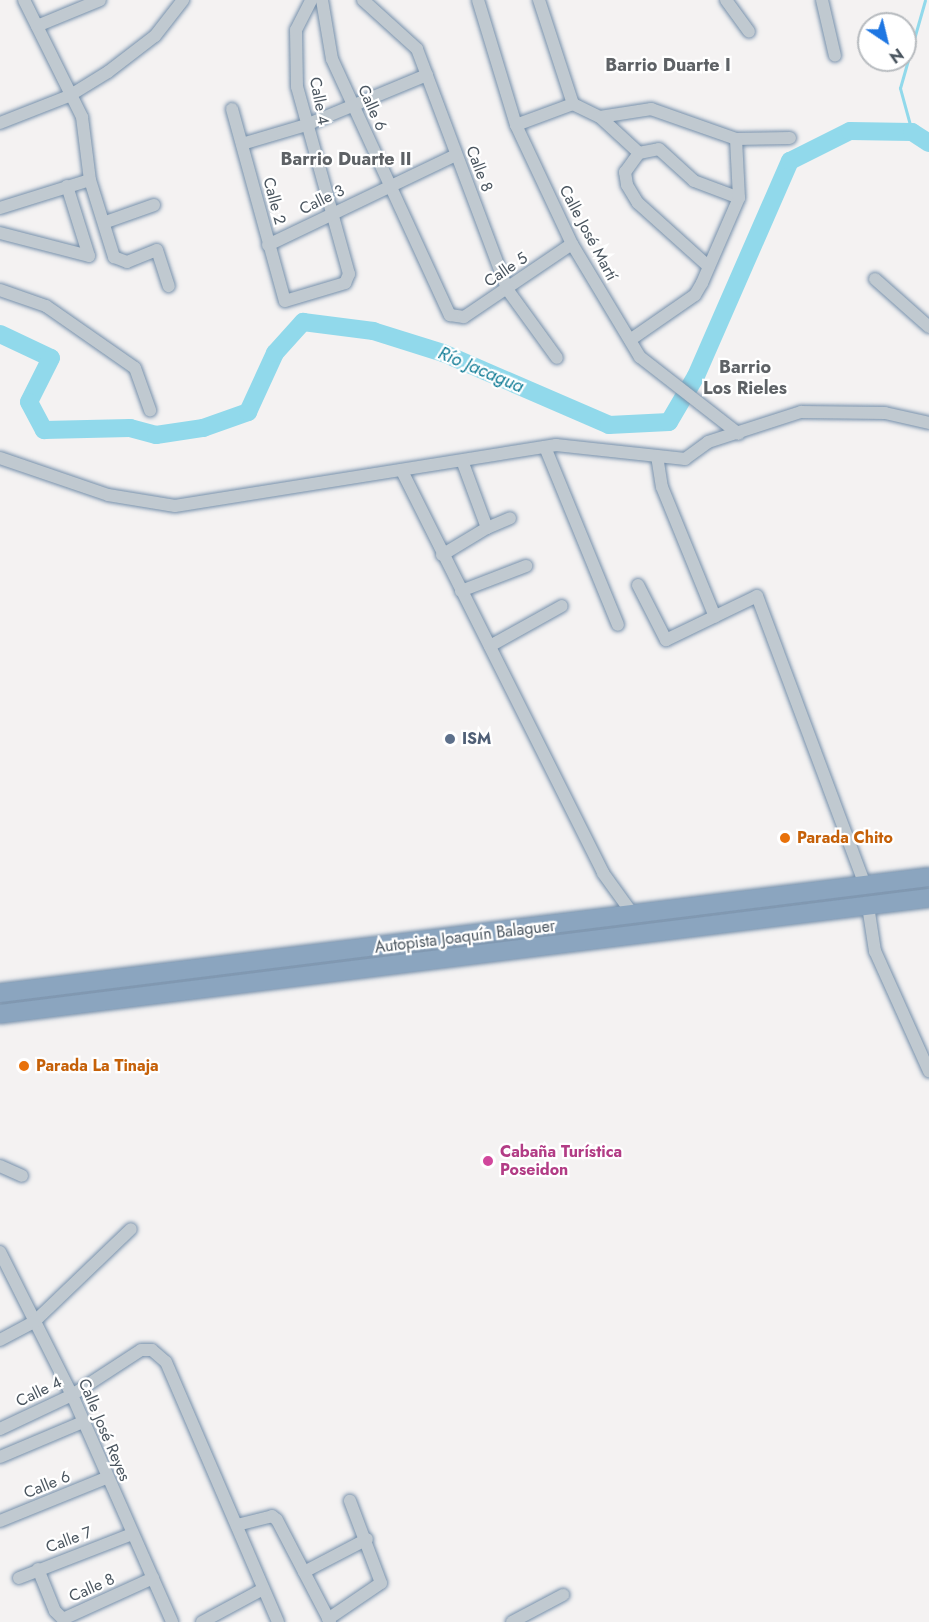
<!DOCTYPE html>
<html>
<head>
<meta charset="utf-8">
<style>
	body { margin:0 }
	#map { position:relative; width:929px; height:1622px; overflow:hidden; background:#f4f2f2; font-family:Jost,sans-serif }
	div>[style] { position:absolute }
	.stream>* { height:3px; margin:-1.5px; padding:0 1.5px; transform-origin:1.5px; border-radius:1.5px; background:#91d9eb }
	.river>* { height:18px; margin:-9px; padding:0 9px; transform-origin:9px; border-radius:9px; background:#91d9eb }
	.roads { filter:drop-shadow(0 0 2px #7690ab) drop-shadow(0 0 2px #7690ab) }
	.minor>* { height:12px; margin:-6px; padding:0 6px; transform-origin:6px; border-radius:6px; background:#c0c9d0 }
	.highway>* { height:18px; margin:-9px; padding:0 9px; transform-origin:9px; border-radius:9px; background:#8ba5bf }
	.dots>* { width:16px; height:16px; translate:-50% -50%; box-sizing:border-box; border:3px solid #fff; border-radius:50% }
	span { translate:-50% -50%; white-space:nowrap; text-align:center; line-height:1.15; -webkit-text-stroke:4.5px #fff; paint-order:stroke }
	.street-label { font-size:16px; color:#4a555f }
	.service-label { font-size:16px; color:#4e5e75; font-weight:700 }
	.left { translate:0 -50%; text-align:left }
	.food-label { font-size:16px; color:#c56008; font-weight:700 }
	.hotel-label { font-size:16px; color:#b23c85; font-weight:700 }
	.neighbourhood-label { font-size:18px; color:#5e6266; font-weight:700 }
	.water-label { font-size:18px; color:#0f7b95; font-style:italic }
	.north { position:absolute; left:857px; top:12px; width:60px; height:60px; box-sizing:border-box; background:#fff; border:2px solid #b7bbbf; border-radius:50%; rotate:145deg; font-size:16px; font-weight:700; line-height:24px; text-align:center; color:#4a555f }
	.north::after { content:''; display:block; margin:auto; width:21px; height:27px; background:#1e76e2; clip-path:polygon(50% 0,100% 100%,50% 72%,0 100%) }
</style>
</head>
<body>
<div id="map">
	<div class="stream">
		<div style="left:912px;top:132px;width:46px;rotate:-105.3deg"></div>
		<div style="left:900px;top:88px;width:91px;rotate:-74.1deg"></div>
	</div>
	<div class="river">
		<div style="left:0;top:334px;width:56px;rotate:25.2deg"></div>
		<div style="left:51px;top:358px;width:49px;rotate:116.6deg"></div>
		<div style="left:29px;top:402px;width:32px;rotate:62deg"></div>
		<div style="left:44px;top:430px;width:86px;rotate:-1.3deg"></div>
		<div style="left:130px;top:428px;width:27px;rotate:15deg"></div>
		<div style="left:156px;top:435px;width:48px;rotate:-8.5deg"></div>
		<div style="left:203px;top:428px;width:48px;rotate:-19.6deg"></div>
		<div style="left:248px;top:412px;width:65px;rotate:-65.4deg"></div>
		<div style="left:275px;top:353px;width:42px;rotate:-47.9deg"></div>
		<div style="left:303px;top:322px;width:71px;rotate:7.3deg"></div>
		<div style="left:373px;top:331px;width:73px;rotate:17.4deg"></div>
		<div style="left:443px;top:353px;width:181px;rotate:23.4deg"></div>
		<div style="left:609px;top:425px;width:60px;rotate:-2.9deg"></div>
		<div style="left:669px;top:422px;width:53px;rotate:-59.6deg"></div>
		<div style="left:696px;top:376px;width:235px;rotate:-66.4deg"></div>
		<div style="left:790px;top:161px;width:67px;rotate:-26.6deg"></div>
		<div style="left:850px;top:131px;width:62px;rotate:0.9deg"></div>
		<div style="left:912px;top:132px;width:20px;rotate:33deg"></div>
	</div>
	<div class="roads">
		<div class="minor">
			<div style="left:24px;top:0;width:131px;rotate:63.6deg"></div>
			<div style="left:82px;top:117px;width:64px;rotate:82.8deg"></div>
			<div style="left:90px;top:180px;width:81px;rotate:72.7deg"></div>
			<div style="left:114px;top:257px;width:14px;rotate:21deg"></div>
			<div style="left:127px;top:262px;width:32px;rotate:-22deg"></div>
			<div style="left:157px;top:250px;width:38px;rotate:72deg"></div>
			<div style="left:322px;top:0;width:60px;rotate:80.4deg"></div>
			<div style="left:332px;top:59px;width:282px;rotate:65.3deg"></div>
			<div style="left:450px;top:315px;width:14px;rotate:8deg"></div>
			<div style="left:464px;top:317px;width:130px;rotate:-34.1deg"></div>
			<div style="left:363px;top:0;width:73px;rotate:42.2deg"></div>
			<div style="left:417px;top:49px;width:256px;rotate:69.4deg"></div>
			<div style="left:507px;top:289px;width:85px;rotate:54.1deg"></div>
			<div style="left:478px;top:0;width:131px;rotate:73.1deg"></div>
			<div style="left:516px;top:125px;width:132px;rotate:64.8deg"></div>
			<div style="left:572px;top:244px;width:132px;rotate:59deg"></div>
			<div style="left:640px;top:357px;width:125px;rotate:37.9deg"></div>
			<div style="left:539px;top:0;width:109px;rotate:71.9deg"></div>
			<div style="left:726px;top:0;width:39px;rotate:54deg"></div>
			<div style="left:822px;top:0;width:57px;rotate:76.9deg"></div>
			<div style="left:37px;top:26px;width:68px;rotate:-22.4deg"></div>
			<div style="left:232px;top:109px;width:199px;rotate:74.6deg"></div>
			<div style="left:285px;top:301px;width:63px;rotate:-16.7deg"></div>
			<div style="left:345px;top:283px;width:10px;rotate:-66deg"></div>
			<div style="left:349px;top:274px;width:194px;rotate:-105.5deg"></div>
			<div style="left:297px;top:87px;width:57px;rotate:-91deg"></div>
			<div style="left:296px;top:30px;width:34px;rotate:-63deg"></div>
			<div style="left:600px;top:117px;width:52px;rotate:-8.9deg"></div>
			<div style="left:651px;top:109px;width:90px;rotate:19.4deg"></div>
			<div style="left:736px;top:139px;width:54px;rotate:-1.1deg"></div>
			<div style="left:0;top:123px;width:74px;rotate:-21.4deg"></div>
			<div style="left:69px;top:96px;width:46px;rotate:-31.6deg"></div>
			<div style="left:108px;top:72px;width:59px;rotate:-37.5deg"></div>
			<div style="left:155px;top:36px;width:46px;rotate:-52.1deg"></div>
			<div style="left:516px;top:125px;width:61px;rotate:-20.2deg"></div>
			<div style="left:573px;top:104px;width:30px;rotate:26deg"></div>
			<div style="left:600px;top:117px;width:53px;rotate:42.7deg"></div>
			<div style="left:639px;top:153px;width:20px;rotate:-11deg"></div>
			<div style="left:659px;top:149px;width:47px;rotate:42.4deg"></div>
			<div style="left:694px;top:181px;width:48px;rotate:20.7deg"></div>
			<div style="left:242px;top:144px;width:67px;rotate:-16.5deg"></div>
			<div style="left:306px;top:125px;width:131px;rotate:-22.5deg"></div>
			<div style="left:639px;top:153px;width:24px;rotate:126deg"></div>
			<div style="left:625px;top:172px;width:13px;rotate:81deg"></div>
			<div style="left:627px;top:185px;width:21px;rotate:59deg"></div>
			<div style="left:638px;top:203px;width:94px;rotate:42deg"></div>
			<div style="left:67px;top:186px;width:73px;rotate:72.6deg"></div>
			<div style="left:0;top:208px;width:94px;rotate:-17.3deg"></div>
			<div style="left:106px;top:222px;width:51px;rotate:-19.5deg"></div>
			<div style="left:0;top:233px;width:92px;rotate:14.5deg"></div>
			<div style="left:268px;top:245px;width:208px;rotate:-25.6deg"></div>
			<div style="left:875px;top:279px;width:72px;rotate:41.6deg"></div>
			<div style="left:0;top:290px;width:49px;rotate:19.2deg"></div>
			<div style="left:46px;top:306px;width:108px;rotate:34.9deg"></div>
			<div style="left:135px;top:368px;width:45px;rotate:70.3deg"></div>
			<div style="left:630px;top:340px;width:79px;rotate:-34.7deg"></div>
			<div style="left:695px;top:295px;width:14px;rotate:-60deg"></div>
			<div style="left:702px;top:283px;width:93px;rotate:-66.5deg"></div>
			<div style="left:739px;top:198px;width:59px;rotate:-92.9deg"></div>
			<div style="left:545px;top:447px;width:192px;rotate:67.7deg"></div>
			<div style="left:657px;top:456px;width:31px;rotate:81deg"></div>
			<div style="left:662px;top:487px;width:140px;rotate:67.8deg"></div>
			<div style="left:0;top:458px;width:114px;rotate:18.9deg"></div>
			<div style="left:108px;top:495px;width:68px;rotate:9.3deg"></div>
			<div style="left:175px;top:506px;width:386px;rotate:-9.1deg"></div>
			<div style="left:556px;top:445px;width:130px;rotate:6.2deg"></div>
			<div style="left:685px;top:459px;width:29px;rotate:-36deg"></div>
			<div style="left:708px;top:442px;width:98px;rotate:-17.9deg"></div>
			<div style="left:801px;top:412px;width:84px;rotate:0.7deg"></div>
			<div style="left:885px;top:413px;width:45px;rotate:12.8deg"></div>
			<div style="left:403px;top:473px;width:447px;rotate:63.4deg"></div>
			<div style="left:603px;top:873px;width:53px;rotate:54.2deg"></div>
			<div style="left:487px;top:528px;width:25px;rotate:-23deg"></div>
			<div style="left:442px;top:555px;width:52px;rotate:-31deg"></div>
			<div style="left:487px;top:528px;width:69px;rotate:-110.3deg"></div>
			<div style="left:638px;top:585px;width:62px;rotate:63deg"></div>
			<div style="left:666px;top:640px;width:101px;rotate:-25.8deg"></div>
			<div style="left:757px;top:596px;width:309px;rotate:69.5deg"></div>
			<div style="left:461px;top:591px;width:70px;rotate:-21deg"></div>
			<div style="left:490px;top:646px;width:82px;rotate:-29.1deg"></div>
			<div style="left:868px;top:906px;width:46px;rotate:81.2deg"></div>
			<div style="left:875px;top:951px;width:132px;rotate:65.8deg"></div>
			<div style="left:0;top:1166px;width:24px;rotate:24deg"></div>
			<div style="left:0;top:1252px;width:160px;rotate:63.3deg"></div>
			<div style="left:72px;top:1395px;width:248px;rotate:66.2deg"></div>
			<div style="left:0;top:1340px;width:38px;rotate:-28deg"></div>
			<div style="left:34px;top:1322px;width:134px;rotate:-43.8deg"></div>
			<div style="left:0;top:1429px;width:80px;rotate:-25.3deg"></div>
			<div style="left:72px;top:1395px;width:82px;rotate:-33.1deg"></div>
			<div style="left:141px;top:1350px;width:11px"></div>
			<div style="left:152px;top:1350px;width:18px;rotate:41deg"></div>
			<div style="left:166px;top:1362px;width:283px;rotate:66.7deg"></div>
			<div style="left:0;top:1457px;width:90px;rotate:-22.9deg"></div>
			<div style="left:0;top:1521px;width:114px;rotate:-22.1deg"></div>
			<div style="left:237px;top:1525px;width:36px;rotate:-14deg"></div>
			<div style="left:272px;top:1516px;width:6px;rotate:39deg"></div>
			<div style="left:277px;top:1520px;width:115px;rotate:62.5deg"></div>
			<div style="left:38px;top:1569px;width:45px;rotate:68deg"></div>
			<div style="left:55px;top:1611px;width:11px;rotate:45deg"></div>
			<div style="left:63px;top:1619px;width:99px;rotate:-24.5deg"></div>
			<div style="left:304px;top:1572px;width:71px;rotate:-27.6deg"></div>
			<div style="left:19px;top:1578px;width:121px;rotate:-21.3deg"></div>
			<div style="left:328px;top:1619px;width:64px;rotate:-34.2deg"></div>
			<div style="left:381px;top:1583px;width:88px;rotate:-110.7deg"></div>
			<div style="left:202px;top:1622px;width:69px;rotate:-28.4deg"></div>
			<div style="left:512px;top:1622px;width:58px;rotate:-27.9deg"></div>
		</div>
		<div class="highway">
			<div style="left:0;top:993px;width:936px;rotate:-7.12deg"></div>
			<div style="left:0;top:1014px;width:936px;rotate:-7.12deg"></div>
		</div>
	</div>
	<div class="dots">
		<div style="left:450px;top:739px;background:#5c6f8a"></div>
		<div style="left:785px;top:838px;background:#e8710a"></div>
		<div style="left:24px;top:1066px;background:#e8710a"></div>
		<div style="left:488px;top:1161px;background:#d1479c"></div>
	</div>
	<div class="street-label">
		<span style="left:319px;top:101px;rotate:79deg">Calle 4</span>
		<span style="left:372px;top:108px;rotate:66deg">Calle 6</span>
		<span style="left:479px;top:169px;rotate:69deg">Calle 8</span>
		<span style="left:322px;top:200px;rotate:-26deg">Calle 3</span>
		<span style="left:274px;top:201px;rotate:75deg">Calle 2</span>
		<span style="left:588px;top:233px;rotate:62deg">Calle José Martí</span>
		<span style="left:506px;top:270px;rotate:-34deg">Calle 5</span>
		<span style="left:465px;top:937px;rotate:-7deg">Autopista Joaquín Balaguer</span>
		<span style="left:39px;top:1392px;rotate:-26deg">Calle 4</span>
		<span style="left:104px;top:1430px;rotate:67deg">Calle José Reyes</span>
		<span style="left:47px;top:1485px;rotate:-22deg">Calle 6</span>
		<span style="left:69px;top:1540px;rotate:-20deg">Calle 7</span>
		<span style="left:92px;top:1588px;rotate:-24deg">Calle 8</span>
	</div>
	<div class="service-label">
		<span class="left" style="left:462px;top:739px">ISM</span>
	</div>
	<div class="food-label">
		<span class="left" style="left:797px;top:838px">Parada Chito</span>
		<span class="left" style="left:36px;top:1066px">Parada La Tinaja</span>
	</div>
	<div class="hotel-label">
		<span class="left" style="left:500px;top:1161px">Cabaña Turística<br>Poseidon</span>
	</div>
	<div class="neighbourhood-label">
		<span style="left:668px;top:65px">Barrio Duarte I</span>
		<span style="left:346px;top:159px">Barrio Duarte II</span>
		<span style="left:745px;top:378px">Barrio<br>Los Rieles</span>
	</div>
	<div class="water-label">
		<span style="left:481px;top:370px;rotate:23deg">Río Jacagua</span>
	</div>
	<div class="north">N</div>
</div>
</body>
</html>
